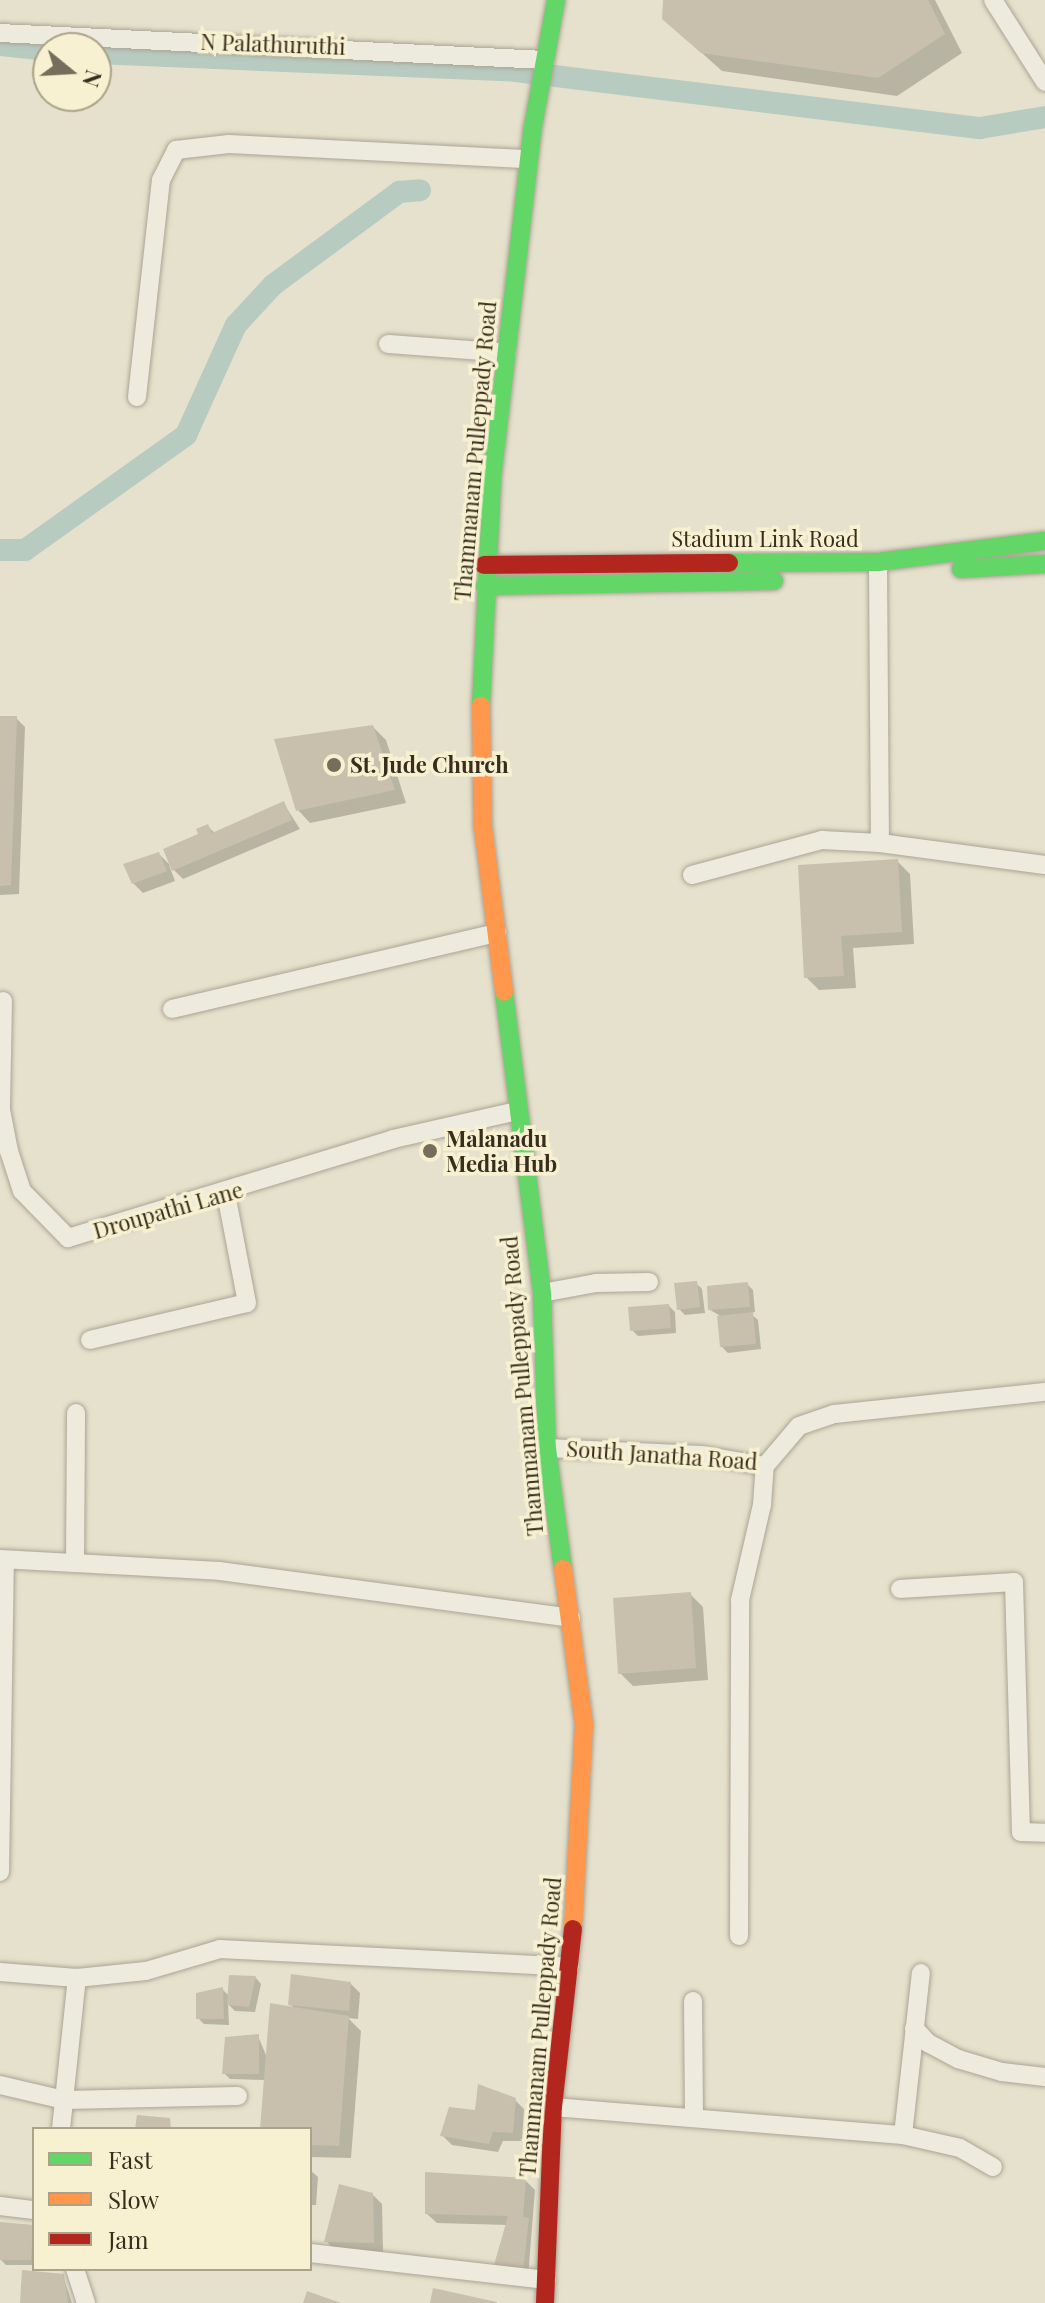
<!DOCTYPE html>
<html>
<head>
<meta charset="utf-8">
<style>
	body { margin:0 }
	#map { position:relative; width:1045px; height:2303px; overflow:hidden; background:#e6e1cc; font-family:"Playfair Display",serif }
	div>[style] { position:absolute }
	.shadow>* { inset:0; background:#0003 }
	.canal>* { height:22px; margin:-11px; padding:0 11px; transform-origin:11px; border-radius:11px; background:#b8cbc1 }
	.building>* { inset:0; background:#c9bfad }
	.roads { filter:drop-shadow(0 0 2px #aba495) drop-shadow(0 0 2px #aba495) }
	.street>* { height:18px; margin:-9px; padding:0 9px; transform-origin:9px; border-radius:9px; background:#edeade }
	.fast>* { height:18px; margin:-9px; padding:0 9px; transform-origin:9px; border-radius:9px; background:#63d668 }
	.slow>* { height:18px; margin:-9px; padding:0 9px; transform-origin:9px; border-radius:9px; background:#ff974d }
	.jam>* { height:18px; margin:-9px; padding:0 9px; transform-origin:9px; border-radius:9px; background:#b3261e }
	.dots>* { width:22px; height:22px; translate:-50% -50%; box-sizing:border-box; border:4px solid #f7f0d1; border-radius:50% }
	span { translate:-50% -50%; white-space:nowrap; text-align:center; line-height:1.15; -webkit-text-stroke:7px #f7f0d1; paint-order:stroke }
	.street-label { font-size:22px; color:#392e1d }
	.poi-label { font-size:22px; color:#392e1d; font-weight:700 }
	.left { translate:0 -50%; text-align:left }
	.legend { position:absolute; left:32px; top:2127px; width:280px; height:144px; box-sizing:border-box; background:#f7f0d1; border:2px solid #aba289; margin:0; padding:10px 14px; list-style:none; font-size:24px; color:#392e1d }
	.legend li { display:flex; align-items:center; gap:16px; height:40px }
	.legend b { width:40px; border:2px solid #aba289 }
	.north { position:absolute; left:32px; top:32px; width:80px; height:80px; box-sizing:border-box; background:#f7f0d1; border:2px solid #aba289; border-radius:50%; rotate:108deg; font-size:22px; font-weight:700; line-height:32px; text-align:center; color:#392e1d }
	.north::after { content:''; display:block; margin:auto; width:28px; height:36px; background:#766d5a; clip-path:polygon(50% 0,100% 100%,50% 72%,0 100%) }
</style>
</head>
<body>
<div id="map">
	<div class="shadow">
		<div style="clip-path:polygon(665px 0,935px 0,962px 53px,897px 96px,722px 71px,664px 19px)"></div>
		<div style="clip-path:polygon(0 718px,16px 718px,25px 727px,19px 894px,0 895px)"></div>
		<div style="clip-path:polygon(373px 727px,386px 740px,406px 803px,310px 823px,298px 810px)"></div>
		<div style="clip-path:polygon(284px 804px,300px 829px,183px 879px,169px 865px,175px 881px,143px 893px,133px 883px,159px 854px,173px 868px,207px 826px,215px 833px)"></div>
		<div style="clip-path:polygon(897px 861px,910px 874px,914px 944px,853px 948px,856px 988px,819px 990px,806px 977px)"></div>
		<div style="clip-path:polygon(696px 1283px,702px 1289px,705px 1313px,685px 1315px,679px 1309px)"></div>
		<div style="clip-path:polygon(747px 1284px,753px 1290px,755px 1312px,750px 1313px,758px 1320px,761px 1349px,728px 1353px,722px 1347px,719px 1315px,710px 1310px)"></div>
		<div style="clip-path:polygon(669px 1306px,675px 1312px,676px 1333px,638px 1336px,632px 1330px)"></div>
		<div style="clip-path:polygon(690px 1594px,703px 1607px,708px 1680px,633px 1686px,620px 1673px)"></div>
		<div style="clip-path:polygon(231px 1977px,256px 1978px,261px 1984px,255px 2012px,235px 2011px,228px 2004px,229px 2025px,204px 2024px,198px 2018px,222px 1989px,230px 1997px)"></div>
		<div style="clip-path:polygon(350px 1983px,360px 1993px,358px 2019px,348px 2018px,361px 2031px,351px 2158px,310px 2157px,310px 2129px,262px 2129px,266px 2080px,230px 2079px,224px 2073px,258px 2036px,268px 2060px,295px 2009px,290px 2004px)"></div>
		<div style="clip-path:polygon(515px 2100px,524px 2109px,522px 2141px,503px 2141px,498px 2152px,452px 2145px,443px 2136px,477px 2112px)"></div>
		<div style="clip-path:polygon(310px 2170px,318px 2177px,316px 2205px,310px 2205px)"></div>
		<div style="clip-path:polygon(525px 2180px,535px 2190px,528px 2277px,502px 2271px,508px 2225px,437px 2223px,427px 2214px)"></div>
		<div style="clip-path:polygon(372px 2194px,382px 2204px,383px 2252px,336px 2251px,327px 2242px)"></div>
		<div style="clip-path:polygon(0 2224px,34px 2229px,34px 2265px,6px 2265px,0 2259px)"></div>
		<div style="clip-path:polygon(63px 2276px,72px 2303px,22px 2303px)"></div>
	</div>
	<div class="canal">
		<div style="left:0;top:45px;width:48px;rotate:5.9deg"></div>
		<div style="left:96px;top:53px;width:410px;rotate:2.4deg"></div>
		<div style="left:506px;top:70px;width:478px;rotate:7deg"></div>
		<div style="left:980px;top:128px;width:66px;rotate:-9.6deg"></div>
		<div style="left:0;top:550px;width:25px"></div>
		<div style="left:25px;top:550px;width:198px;rotate:-35.5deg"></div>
		<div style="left:186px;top:435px;width:121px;rotate:-65.6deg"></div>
		<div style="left:236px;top:325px;width:54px;rotate:-47.2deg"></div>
		<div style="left:273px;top:285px;width:157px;rotate:-36.4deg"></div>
		<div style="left:399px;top:192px;width:21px;rotate:-5deg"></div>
	</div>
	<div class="building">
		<div style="clip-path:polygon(663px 0,928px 0,945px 34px,878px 78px,701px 53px,662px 19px)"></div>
		<div style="clip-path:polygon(0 716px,17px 716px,11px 885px,0 886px)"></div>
		<div style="clip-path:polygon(373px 725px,395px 790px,296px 811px,274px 739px)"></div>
		<div style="clip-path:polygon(284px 801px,292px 820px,172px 871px,163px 849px,198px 834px,196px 829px,208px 824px,212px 833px)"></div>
		<div style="clip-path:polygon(159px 852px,167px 871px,132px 884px,123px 864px)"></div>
		<div style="clip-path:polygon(898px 859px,902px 932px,841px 936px,844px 976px,804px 978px,798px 865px)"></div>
		<div style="clip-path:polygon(697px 1281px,700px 1307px,677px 1310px,674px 1283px)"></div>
		<div style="clip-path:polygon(748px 1282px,750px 1307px,708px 1310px,707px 1286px)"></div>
		<div style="clip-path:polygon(669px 1304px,671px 1328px,630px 1331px,628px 1307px)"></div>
		<div style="clip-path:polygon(753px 1312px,756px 1344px,720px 1347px,717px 1316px)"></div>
		<div style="clip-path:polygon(691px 1592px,696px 1668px,618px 1674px,613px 1598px)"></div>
		<div style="clip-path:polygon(291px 1974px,351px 1982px,349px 2011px,288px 2005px)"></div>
		<div style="clip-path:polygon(229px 1975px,256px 1976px,249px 2007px,227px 2005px)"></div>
		<div style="clip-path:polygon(223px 1987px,224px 2019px,196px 2019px,196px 1993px)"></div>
		<div style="clip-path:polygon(270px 2003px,349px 2016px,339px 2146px,310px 2145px,310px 2129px,260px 2129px)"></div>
		<div style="clip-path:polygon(259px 2034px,259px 2074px,222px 2074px,225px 2037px)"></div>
		<div style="clip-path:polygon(478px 2084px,516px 2098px,513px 2133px,493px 2132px,489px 2144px,440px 2136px,449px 2107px,475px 2110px)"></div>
		<div style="clip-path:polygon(137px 2115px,170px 2118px,171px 2129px,135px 2129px)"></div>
		<div style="clip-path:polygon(425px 2172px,526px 2178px,523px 2217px,529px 2218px,523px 2272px,494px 2265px,508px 2216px,425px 2214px)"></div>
		<div style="clip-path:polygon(339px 2184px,373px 2193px,374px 2243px,324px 2242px)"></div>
		<div style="clip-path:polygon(0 2222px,33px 2225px,31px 2260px,0 2260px)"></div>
		<div style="clip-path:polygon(22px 2270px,64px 2274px,68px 2303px,20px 2303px)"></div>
		<div style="clip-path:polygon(433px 2288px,497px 2302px,497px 2303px,430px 2303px)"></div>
		<div style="clip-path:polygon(307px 2291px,341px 2303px,303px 2303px)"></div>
	</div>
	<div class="roads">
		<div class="street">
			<div style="left:993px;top:0;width:97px;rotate:57.6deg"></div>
			<div style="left:0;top:33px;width:546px;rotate:2.84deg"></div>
			<div style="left:388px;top:344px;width:119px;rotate:4.3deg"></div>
			<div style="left:137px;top:397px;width:218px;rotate:-83.7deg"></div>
			<div style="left:161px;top:180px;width:34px;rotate:-63deg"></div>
			<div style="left:176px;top:150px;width:53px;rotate:-6.5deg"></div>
			<div style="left:229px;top:144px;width:300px;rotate:2.9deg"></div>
			<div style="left:878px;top:562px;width:281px;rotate:89.6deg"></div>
			<div style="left:880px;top:843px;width:166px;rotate:7.6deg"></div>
			<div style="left:692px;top:875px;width:135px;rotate:-15.1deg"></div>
			<div style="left:822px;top:840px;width:58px;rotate:3deg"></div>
			<div style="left:3px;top:1001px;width:109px;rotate:91.1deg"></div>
			<div style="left:1px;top:1110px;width:42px;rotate:79deg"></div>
			<div style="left:9px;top:1151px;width:42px;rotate:72deg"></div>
			<div style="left:22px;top:1191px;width:66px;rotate:45.6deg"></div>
			<div style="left:68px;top:1238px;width:340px;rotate:-16.9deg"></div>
			<div style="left:393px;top:1139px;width:127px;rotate:-12.7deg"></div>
			<div style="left:172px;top:1009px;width:334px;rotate:-13.2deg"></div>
			<div style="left:542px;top:1293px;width:55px;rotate:-10.5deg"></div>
			<div style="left:596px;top:1283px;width:53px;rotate:-1.1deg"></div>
			<div style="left:90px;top:1340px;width:161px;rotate:-13.3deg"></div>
			<div style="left:247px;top:1303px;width:111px;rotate:-100.9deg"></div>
			<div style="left:547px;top:1448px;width:155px;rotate:2.6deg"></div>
			<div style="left:702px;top:1455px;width:64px;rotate:9.9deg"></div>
			<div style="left:765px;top:1466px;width:52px;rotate:-49.6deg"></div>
			<div style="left:799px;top:1426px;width:37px;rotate:-19deg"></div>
			<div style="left:834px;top:1414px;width:212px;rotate:-6deg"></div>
			<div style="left:0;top:1559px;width:220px;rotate:3.1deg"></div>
			<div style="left:220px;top:1571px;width:354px;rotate:7.6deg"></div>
			<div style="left:75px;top:1563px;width:150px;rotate:-89.6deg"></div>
			<div style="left:900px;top:1589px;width:114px;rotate:-3.5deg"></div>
			<div style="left:1014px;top:1582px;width:250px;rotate:88.4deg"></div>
			<div style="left:1021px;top:1832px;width:24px;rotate:2deg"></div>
			<div style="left:0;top:1872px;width:312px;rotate:-89.1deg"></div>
			<div style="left:739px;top:1936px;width:336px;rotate:-89.8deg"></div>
			<div style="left:740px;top:1600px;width:98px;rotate:-77deg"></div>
			<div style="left:762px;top:1505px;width:39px;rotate:-86deg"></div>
			<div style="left:0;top:1972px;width:77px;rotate:4.5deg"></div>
			<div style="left:693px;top:2001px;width:115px;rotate:89.5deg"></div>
			<div style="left:914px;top:2028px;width:21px;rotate:47deg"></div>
			<div style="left:928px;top:2043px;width:34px;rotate:28deg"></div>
			<div style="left:958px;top:2059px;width:46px;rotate:16.5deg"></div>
			<div style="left:1002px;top:2072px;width:43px;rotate:6.6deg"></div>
			<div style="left:0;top:2085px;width:66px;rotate:13.2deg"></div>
			<div style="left:64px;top:2100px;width:174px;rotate:-1.3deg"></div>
			<div style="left:553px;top:2107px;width:351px;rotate:4.6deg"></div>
			<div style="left:903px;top:2135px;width:58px;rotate:12.8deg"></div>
			<div style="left:960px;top:2148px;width:38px;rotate:30deg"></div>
			<div style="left:61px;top:2129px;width:152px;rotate:-84deg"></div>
			<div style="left:77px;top:1978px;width:69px;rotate:-5.8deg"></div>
			<div style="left:146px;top:1971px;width:77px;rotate:-16.6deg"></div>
			<div style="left:220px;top:1949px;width:350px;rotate:2.9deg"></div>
			<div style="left:903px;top:2135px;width:163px;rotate:-83.7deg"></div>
			<div style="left:0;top:2206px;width:34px;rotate:7deg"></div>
			<div style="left:310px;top:2253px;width:238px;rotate:6.5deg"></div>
			<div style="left:75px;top:2269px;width:36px;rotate:72deg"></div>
		</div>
		<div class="fast">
			<div style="left:729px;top:563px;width:149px;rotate:-0.4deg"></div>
			<div style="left:878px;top:562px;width:168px;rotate:-7.2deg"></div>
			<div style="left:961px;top:569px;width:84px;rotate:-3.4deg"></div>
			<div style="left:485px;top:586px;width:289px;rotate:-1deg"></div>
			<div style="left:481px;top:706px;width:227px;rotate:-87.2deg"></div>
			<div style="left:492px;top:479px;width:349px;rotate:-83.4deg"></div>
			<div style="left:532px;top:132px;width:134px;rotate:-79.7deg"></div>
			<div style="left:504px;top:992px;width:303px;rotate:82.8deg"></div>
			<div style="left:542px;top:1293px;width:155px;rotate:88.2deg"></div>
			<div style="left:547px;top:1448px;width:122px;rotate:82.5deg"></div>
		</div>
		<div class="slow">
			<div style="left:481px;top:706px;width:121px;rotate:89.1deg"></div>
			<div style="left:483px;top:827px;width:166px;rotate:82.7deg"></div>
			<div style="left:563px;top:1569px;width:156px;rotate:82.3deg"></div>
			<div style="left:584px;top:1724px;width:205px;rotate:93.1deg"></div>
		</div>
		<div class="jam">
			<div style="left:484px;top:565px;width:245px;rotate:-0.5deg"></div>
			<div style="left:545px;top:2303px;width:196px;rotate:-87.7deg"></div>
			<div style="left:553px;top:2107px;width:179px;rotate:-83.6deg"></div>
		</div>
	</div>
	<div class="dots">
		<div style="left:334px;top:765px;background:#766d5a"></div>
		<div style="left:430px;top:1151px;background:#766d5a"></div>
	</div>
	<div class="street-label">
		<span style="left:273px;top:44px;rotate:2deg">N Palathuruthi</span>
		<span style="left:475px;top:451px;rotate:-85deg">Thammanam Pulleppady Road</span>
		<span style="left:765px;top:539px">Stadium Link Road</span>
		<span style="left:168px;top:1210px;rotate:-16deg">Droupathi Lane</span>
		<span style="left:522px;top:1386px;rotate:-95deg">Thammanam Pulleppady Road</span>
		<span style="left:662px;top:1455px;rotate:4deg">South Janatha Road</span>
		<span style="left:540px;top:2027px;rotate:-85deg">Thammanam Pulleppady Road</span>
	</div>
	<div class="poi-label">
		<span class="left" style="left:350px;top:765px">St. Jude Church</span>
		<span class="left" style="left:446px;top:1151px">Malanadu<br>Media Hub</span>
	</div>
	<ul class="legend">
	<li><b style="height:10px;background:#63d668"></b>Fast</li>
	<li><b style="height:10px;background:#ff974d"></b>Slow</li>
	<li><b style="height:10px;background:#b3261e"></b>Jam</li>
	</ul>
	<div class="north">N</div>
</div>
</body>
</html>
